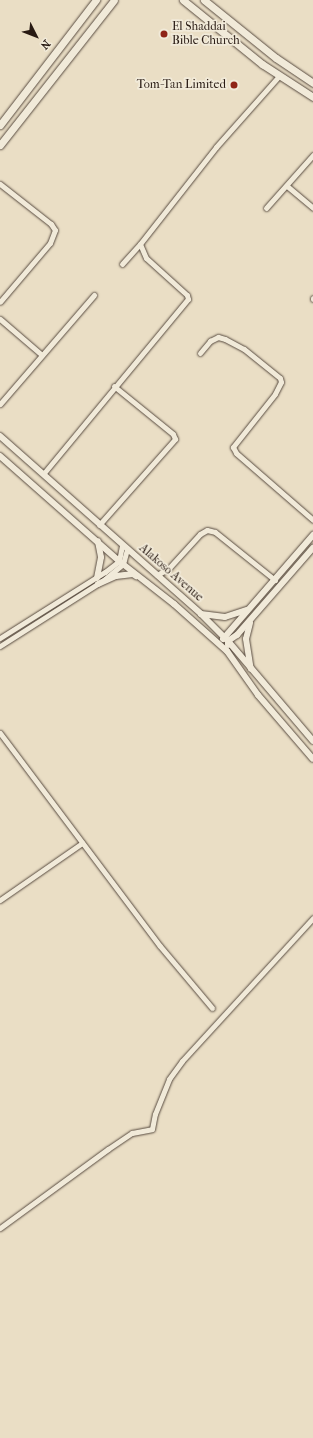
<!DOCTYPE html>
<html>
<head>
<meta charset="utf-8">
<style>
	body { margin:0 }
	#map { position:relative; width:313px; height:1438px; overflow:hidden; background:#eadec5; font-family:"IM FELL French Canon",serif }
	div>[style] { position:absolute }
	.roads { filter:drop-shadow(0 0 1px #584b40) drop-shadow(0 0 1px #584b40) }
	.minor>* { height:5px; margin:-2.5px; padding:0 2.5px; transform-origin:2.5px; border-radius:2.5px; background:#f1ead9 }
	.tertiary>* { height:6px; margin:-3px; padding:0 3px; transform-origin:3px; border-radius:3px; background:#f1ead9 }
	.secondary>* { height:7px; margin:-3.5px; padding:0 3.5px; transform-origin:3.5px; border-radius:3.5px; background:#f1ead9 }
	.dots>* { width:11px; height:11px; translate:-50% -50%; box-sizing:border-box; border:2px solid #f1ead9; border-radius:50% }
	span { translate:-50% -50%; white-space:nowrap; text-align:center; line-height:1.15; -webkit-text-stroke:3.5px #f1ead9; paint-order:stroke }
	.poi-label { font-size:12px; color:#281a13 }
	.left { translate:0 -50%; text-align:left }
	.right { translate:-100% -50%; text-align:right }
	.street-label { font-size:12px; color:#281a13 }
	.north { position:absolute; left:16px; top:16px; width:40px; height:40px; -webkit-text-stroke:3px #f1ead9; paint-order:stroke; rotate:132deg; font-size:11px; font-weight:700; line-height:16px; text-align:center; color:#281a13 }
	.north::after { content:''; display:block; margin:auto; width:14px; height:18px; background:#281a13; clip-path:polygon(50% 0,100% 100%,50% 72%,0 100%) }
</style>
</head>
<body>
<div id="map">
	<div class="roads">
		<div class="minor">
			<div style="left:0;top:184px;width:65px;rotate:38.1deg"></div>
			<div style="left:51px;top:224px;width:7px;rotate:56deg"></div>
			<div style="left:55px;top:230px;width:14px;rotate:111deg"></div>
			<div style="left:50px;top:243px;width:77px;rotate:130.3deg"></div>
			<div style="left:287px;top:186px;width:34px;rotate:40deg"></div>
			<div style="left:266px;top:208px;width:71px;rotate:-48.4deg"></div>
			<div style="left:122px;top:264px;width:27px;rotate:-48deg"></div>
			<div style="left:313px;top:298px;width:1px;rotate:90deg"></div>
			<div style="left:0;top:319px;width:55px;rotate:40.6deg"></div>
			<div style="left:200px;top:353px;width:16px;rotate:-50deg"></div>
			<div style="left:210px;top:341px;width:9px;rotate:-27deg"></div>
			<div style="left:218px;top:337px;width:7px;rotate:16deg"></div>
			<div style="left:225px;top:339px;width:21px;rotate:28deg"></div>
			<div style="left:244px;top:349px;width:46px;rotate:38.9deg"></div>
			<div style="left:280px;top:378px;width:4px;rotate:76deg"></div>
			<div style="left:281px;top:382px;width:13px;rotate:117deg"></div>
			<div style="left:275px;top:394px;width:68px;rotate:128.4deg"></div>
			<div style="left:233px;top:447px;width:7px;rotate:63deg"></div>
			<div style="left:236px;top:453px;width:102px;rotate:41deg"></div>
			<div style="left:0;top:404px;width:144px;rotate:-49.2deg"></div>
			<div style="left:44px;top:473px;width:226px;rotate:-50.4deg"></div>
			<div style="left:188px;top:299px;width:4px;rotate:-104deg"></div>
			<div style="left:187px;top:295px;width:55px;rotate:-137.9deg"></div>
			<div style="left:146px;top:258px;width:15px;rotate:-113deg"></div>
			<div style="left:140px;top:244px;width:123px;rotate:-51.9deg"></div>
			<div style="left:216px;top:147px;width:95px;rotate:-48.4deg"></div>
			<div style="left:99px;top:525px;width:115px;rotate:-48.5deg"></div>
			<div style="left:175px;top:439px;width:5px;rotate:-112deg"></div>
			<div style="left:173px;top:434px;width:76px;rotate:-140.9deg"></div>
			<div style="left:157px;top:575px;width:14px;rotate:-30deg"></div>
			<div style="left:169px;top:568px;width:46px;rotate:-47.6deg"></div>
			<div style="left:200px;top:534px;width:8px;rotate:-30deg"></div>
			<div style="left:207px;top:530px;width:8px;rotate:14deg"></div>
			<div style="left:215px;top:532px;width:77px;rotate:38.7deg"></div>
			<div style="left:0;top:638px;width:124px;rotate:-32.2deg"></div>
			<div style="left:105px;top:572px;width:18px;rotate:-38deg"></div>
			<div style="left:119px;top:561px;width:16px;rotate:-79deg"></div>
			<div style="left:0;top:646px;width:125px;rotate:-32.5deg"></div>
			<div style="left:105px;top:579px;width:23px;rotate:-40deg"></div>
			<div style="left:123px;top:564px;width:16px;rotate:-75deg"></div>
			<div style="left:0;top:733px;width:266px;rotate:53.1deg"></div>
			<div style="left:160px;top:946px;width:81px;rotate:50deg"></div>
			<div style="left:0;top:900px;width:100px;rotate:-34.8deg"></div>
			<div style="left:0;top:1228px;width:134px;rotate:-36.2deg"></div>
			<div style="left:108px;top:1149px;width:29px;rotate:-34deg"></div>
			<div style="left:132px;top:1133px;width:20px;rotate:-11deg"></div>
			<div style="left:152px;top:1129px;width:15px;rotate:-79deg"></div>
			<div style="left:155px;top:1114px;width:38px;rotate:-68deg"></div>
			<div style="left:169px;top:1079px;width:22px;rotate:-54deg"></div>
			<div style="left:182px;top:1061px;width:194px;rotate:-47.5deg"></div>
		</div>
		<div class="tertiary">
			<div style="left:0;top:436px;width:268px;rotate:41.5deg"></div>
			<div style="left:201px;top:614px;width:38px;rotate:45deg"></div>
			<div style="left:228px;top:641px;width:131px;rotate:49.6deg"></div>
			<div style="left:0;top:456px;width:159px;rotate:41.4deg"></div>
			<div style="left:119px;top:561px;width:70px;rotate:38deg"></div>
			<div style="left:174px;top:604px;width:71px;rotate:41.6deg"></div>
			<div style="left:227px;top:651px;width:54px;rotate:54.8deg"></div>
			<div style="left:258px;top:695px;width:84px;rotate:49.3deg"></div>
			<div style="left:97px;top:578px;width:21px;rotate:-79deg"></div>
			<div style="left:101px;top:557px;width:16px;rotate:-101deg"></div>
			<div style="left:98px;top:584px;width:20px;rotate:-24deg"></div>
			<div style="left:116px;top:576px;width:17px;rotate:-7deg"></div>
			<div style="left:133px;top:574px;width:4px;rotate:34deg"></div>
			<div style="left:201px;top:614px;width:24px;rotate:7deg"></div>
			<div style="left:225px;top:617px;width:23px;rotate:-18deg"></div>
			<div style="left:250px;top:623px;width:16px;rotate:104deg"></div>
			<div style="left:246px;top:639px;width:30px;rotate:81deg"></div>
			<div style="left:223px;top:639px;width:138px;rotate:-49.1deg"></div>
			<div style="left:228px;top:645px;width:4px;rotate:-90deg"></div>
			<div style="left:228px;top:641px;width:11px;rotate:-34deg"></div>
			<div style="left:237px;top:635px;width:116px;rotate:-48.9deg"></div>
		</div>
		<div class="secondary">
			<div style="left:183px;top:0;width:102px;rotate:39deg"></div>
			<div style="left:262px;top:64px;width:61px;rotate:32.9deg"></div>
			<div style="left:204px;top:0;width:92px;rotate:38.9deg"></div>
			<div style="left:276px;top:58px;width:45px;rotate:34deg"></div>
			<div style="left:0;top:125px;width:158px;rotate:-52.5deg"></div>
			<div style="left:0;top:145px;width:184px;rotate:-51.8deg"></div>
		</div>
	</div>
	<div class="dots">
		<div style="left:164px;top:34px;background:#8f2418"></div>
		<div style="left:234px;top:85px;background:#8f2418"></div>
	</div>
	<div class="poi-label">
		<span class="left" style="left:172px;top:34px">El Shaddai<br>Bible Church</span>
		<span class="right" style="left:226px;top:85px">Tom-Tan Limited</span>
	</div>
	<div class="street-label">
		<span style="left:171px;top:573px;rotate:41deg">Alakoso Avenue</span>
	</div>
	<div class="north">N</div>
</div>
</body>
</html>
